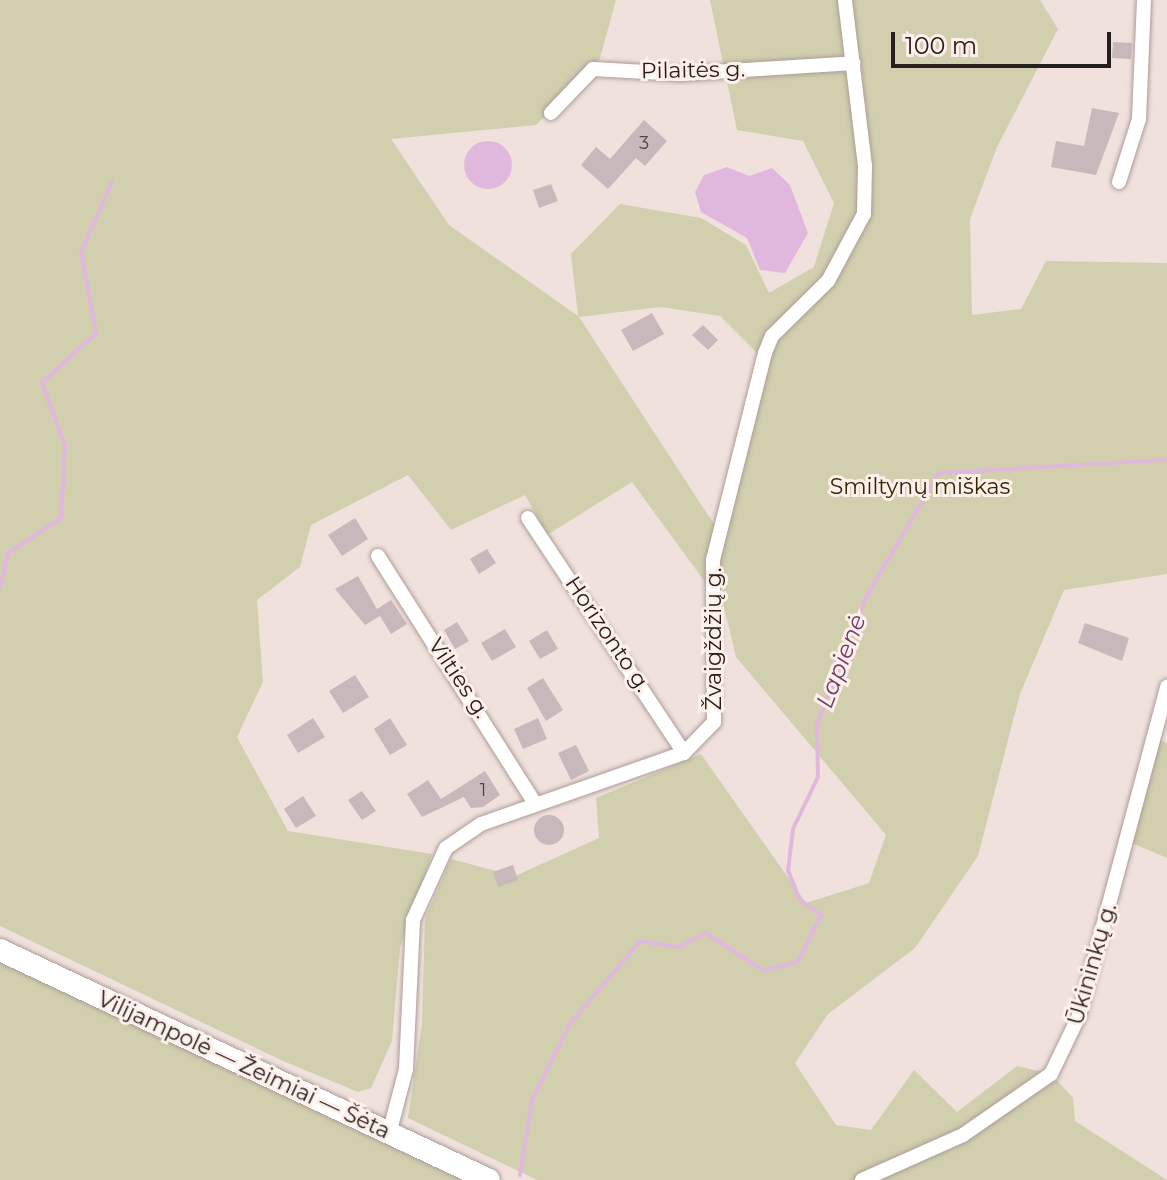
<!DOCTYPE html>
<html>
<head>
<meta charset="utf-8">
<style>
	body { margin:0 }
	#map { position:relative; width:1167px; height:1180px; overflow:hidden; background:#f1e1dd; font-family:Montserrat,sans-serif }
	div>[style] { position:absolute }
	.green>* { inset:0; background:#d1cfae }
	.water>* { inset:0; background:#e1b8dd }
	.round { border-radius:50% }
	.stream>* { height:4px; margin:-2px; padding:0 2px; transform-origin:2px; border-radius:2px; background:#e1b8dd }
	.building>* { inset:0; background:#c8b7bb }
	.roads { filter:drop-shadow(0 0 2px #ac9d98) drop-shadow(0 0 2px #ac9d98) }
	.street>* { height:14px; margin:-7px; padding:0 7px; transform-origin:7px; border-radius:7px; background:#fff }
	.primary>* { height:22px; margin:-11px; padding:0 11px; transform-origin:11px; border-radius:11px; background:#fff }
	span { translate:-50% -50%; white-space:nowrap; text-align:center; line-height:1.15; -webkit-text-stroke:6px #ffefea; paint-order:stroke }
	.number-label { font-size:18px; color:#4e4646 }
	.number-label span { -webkit-text-stroke-width:0 }
	.street-label { font-size:22px; color:#26201f }
	.park-label { font-size:22px; color:#2e2a00 }
	.water-label { font-size:24px; color:#713e6e; font-style:italic }
	.scale { position:absolute; left:891px; top:32px; width:220px; height:36px; box-sizing:border-box; border:4px solid #26201f; border-top:0; padding-left:10px; font-size:24px; line-height:28px; white-space:nowrap; color:#26201f; -webkit-text-stroke:6px #ffefea; paint-order:stroke }
</style>
</head>
<body>
<div id="map">
	<div class="green">
		<div style="clip-path:polygon(0 0,616px 0,600px 58px,536px 125px,391px 139px,449px 225px,578px 316px,571px 254px,620px 204px,701px 218px,746px 245px,769px 293px,814px 267px,834px 203px,803px 141px,737px 130px,710px 0,1040px 0,1058px 29px,997px 147px,970px 219px,972px 315px,1021px 309px,1046px 261px,1167px 263px,1167px 574px,1064px 590px,1020px 694px,978px 856px,915px 948px,828px 1014px,795px 1063px,836px 1125px,871px 1130px,914px 1070px,957px 1112px,1017px 1066px,1051px 1074px,1073px 1098px,1075px 1121px,1167px 1180px,537px 1180px,408px 1118px,422px 1024px,425px 919px,451px 859px,515px 876px,599px 838px,596px 798px,701px 754px,806px 903px,869px 883px,886px 835px,736px 657px,716px 573px,767px 363px,720px 316px,661px 307px,579px 317px,717px 529px,705px 582px,632px 482px,547px 535px,525px 495px,451px 530px,408px 475px,311px 525px,300px 567px,257px 600px,263px 682px,237px 737px,288px 831px,432px 854px,400px 948px,392px 1041px,371px 1088px,358px 1092px,283px 1061px,0 926px)"></div>
		<div style="clip-path:polygon(1155px 738px,1167px 743px,1167px 858px,1127px 841px)"></div>
		<div style="clip-path:polygon(0 960px,471px 1180px,0 1180px)"></div>
	</div>
	<div class="water">
		<div class="round" style="left:464px;top:141px;width:48px;height:48px"></div>
		<div style="clip-path:polygon(727px 167px,749px 176px,772px 168px,790px 185px,808px 233px,785px 273px,760px 270px,747px 238px,701px 212px,695px 192px,704px 175px)"></div>
	</div>
	<div class="stream">
		<div style="left:0;top:588px;width:36px;rotate:-77deg"></div>
		<div style="left:8px;top:553px;width:64px;rotate:-33.4deg"></div>
		<div style="left:61px;top:518px;width:72px;rotate:-86.8deg"></div>
		<div style="left:65px;top:446px;width:67px;rotate:-110.1deg"></div>
		<div style="left:42px;top:383px;width:74px;rotate:-42.8deg"></div>
		<div style="left:96px;top:333px;width:82px;rotate:-100.5deg"></div>
		<div style="left:81px;top:252px;width:77px;rotate:-66.1deg"></div>
		<div style="left:520px;top:1175px;width:76px;rotate:-80.9deg"></div>
		<div style="left:532px;top:1100px;width:84px;rotate:-63.7deg"></div>
		<div style="left:569px;top:1025px;width:110px;rotate:-49.8deg"></div>
		<div style="left:640px;top:941px;width:39px;rotate:9deg"></div>
		<div style="left:679px;top:947px;width:30px;rotate:-27deg"></div>
		<div style="left:706px;top:933px;width:69px;rotate:33.2deg"></div>
		<div style="left:764px;top:971px;width:35px;rotate:-15deg"></div>
		<div style="left:798px;top:962px;width:52px;rotate:-63.9deg"></div>
		<div style="left:821px;top:915px;width:26px;rotate:-144deg"></div>
		<div style="left:800px;top:900px;width:31px;rotate:-112deg"></div>
		<div style="left:788px;top:871px;width:42px;rotate:-83.2deg"></div>
		<div style="left:793px;top:829px;width:58px;rotate:-64.3deg"></div>
		<div style="left:818px;top:777px;width:53px;rotate:-91.1deg"></div>
		<div style="left:817px;top:724px;width:136px;rotate:-68.9deg"></div>
		<div style="left:866px;top:597px;width:144px;rotate:-59.5deg"></div>
		<div style="left:939px;top:473px;width:228px;rotate:-3.3deg"></div>
	</div>
	<div class="building">
		<div style="clip-path:polygon(1113px 42px,1132px 43px,1131px 59px,1112px 58px)"></div>
		<div style="clip-path:polygon(1092px 108px,1119px 113px,1096px 175px,1051px 167px,1056px 141px,1084px 146px)"></div>
		<div style="clip-path:polygon(644px 120px,667px 141px,645px 166px,636px 158px,608px 189px,581px 165px,596px 147px,610px 159px)"></div>
		<div style="clip-path:polygon(551px 184px,558px 201px,539px 208px,533px 190px)"></div>
		<div style="clip-path:polygon(652px 313px,664px 334px,633px 351px,621px 330px)"></div>
		<div style="clip-path:polygon(703px 325px,718px 340px,708px 350px,692px 335px)"></div>
		<div style="clip-path:polygon(355px 518px,368px 539px,342px 556px,328px 535px)"></div>
		<div style="clip-path:polygon(487px 549px,496px 563px,479px 574px,470px 559px)"></div>
		<div style="clip-path:polygon(358px 576px,377px 609px,391px 600px,407px 624px,391px 634px,380px 616px,365px 625px,335px 589px)"></div>
		<div style="clip-path:polygon(457px 622px,469px 641px,455px 649px,444px 630px)"></div>
		<div style="clip-path:polygon(1085px 623px,1129px 638px,1122px 661px,1078px 643px)"></div>
		<div style="clip-path:polygon(505px 629px,516px 647px,492px 661px,481px 643px)"></div>
		<div style="clip-path:polygon(547px 630px,558px 649px,540px 659px,529px 641px)"></div>
		<div style="clip-path:polygon(355px 675px,369px 697px,343px 713px,329px 691px)"></div>
		<div style="clip-path:polygon(543px 678px,563px 710px,546px 721px,527px 688px)"></div>
		<div style="clip-path:polygon(313px 718px,325px 737px,298px 753px,287px 735px)"></div>
		<div style="clip-path:polygon(390px 718px,407px 745px,390px 755px,374px 729px)"></div>
		<div style="clip-path:polygon(538px 718px,547px 739px,523px 749px,514px 729px)"></div>
		<div style="clip-path:polygon(576px 745px,589px 771px,571px 780px,558px 753px)"></div>
		<div style="clip-path:polygon(485px 771px,500px 795px,483px 807px,471px 808px,464px 797px,422px 817px,407px 794px,428px 780px,441px 799px)"></div>
		<div style="clip-path:polygon(362px 791px,376px 811px,362px 820px,348px 800px)"></div>
		<div style="clip-path:polygon(303px 796px,316px 816px,296px 828px,284px 809px)"></div>
		<div class="round" style="left:534px;top:815px;width:30px;height:30px"></div>
		<div style="clip-path:polygon(513px 865px,518px 880px,498px 887px,493px 872px)"></div>
	</div>
	<div class="roads">
		<div class="street">
			<div style="left:551px;top:113px;width:61px;rotate:-46.3deg"></div>
			<div style="left:593px;top:69px;width:88px;rotate:3.3deg"></div>
			<div style="left:681px;top:74px;width:173px;rotate:-3.6deg"></div>
			<div style="left:1119px;top:182px;width:66px;rotate:-72.4deg"></div>
			<div style="left:1139px;top:119px;width:119px;rotate:-87.6deg"></div>
			<div style="left:528px;top:518px;width:282px;rotate:56.4deg"></div>
			<div style="left:378px;top:556px;width:293px;rotate:57.6deg"></div>
			<div style="left:389px;top:1134px;width:67px;rotate:-75.3deg"></div>
			<div style="left:406px;top:1069px;width:149px;rotate:-87.3deg"></div>
			<div style="left:413px;top:920px;width:79px;rotate:-65.4deg"></div>
			<div style="left:446px;top:848px;width:42px;rotate:-34.4deg"></div>
			<div style="left:481px;top:824px;width:215px;rotate:-19.3deg"></div>
			<div style="left:684px;top:753px;width:43px;rotate:-45.9deg"></div>
			<div style="left:714px;top:722px;width:162px;rotate:-90.4deg"></div>
			<div style="left:713px;top:560px;width:213px;rotate:-75.9deg"></div>
			<div style="left:765px;top:353px;width:18px;rotate:-68deg"></div>
			<div style="left:772px;top:336px;width:78px;rotate:-44.5deg"></div>
			<div style="left:828px;top:281px;width:76px;rotate:-61.8deg"></div>
			<div style="left:864px;top:214px;width:48px;rotate:-88.8deg"></div>
			<div style="left:865px;top:166px;width:167px;rotate:-96.9deg"></div>
			<div style="left:862px;top:1180px;width:111px;rotate:-24deg"></div>
			<div style="left:963px;top:1135px;width:107px;rotate:-34.7deg"></div>
			<div style="left:1051px;top:1074px;width:64px;rotate:-64.2deg"></div>
			<div style="left:1079px;top:1016px;width:341px;rotate:-75deg"></div>
		</div>
		<div class="primary">
			<div style="left:0;top:950px;width:540px;rotate:25.19deg"></div>
		</div>
	</div>
	<div class="number-label">
		<span style="left:644px;top:143px">3</span>
		<span style="left:483px;top:790px">1</span>
	</div>
	<div class="street-label">
		<span style="left:693px;top:70px;rotate:-1deg">Pilaitės g.</span>
		<span style="left:608px;top:634px;rotate:56deg">Horizonto g.</span>
		<span style="left:714px;top:639px;rotate:-90deg">Žvaigždžių g.</span>
		<span style="left:459px;top:678px;rotate:56deg">Vilties g.</span>
		<span style="left:1092px;top:964px;rotate:-74deg">Ūkininkų g.</span>
		<span style="left:244px;top:1065px;rotate:25deg">Vilijampolė — Žeimiai — Šėta</span>
	</div>
	<div class="park-label">
		<span style="left:920px;top:487px">Smiltynų miškas</span>
	</div>
	<div class="water-label">
		<span style="left:841px;top:661px;rotate:-69deg">Lapienė</span>
	</div>
	<div class="scale">100 m</div>
</div>
</body>
</html>
